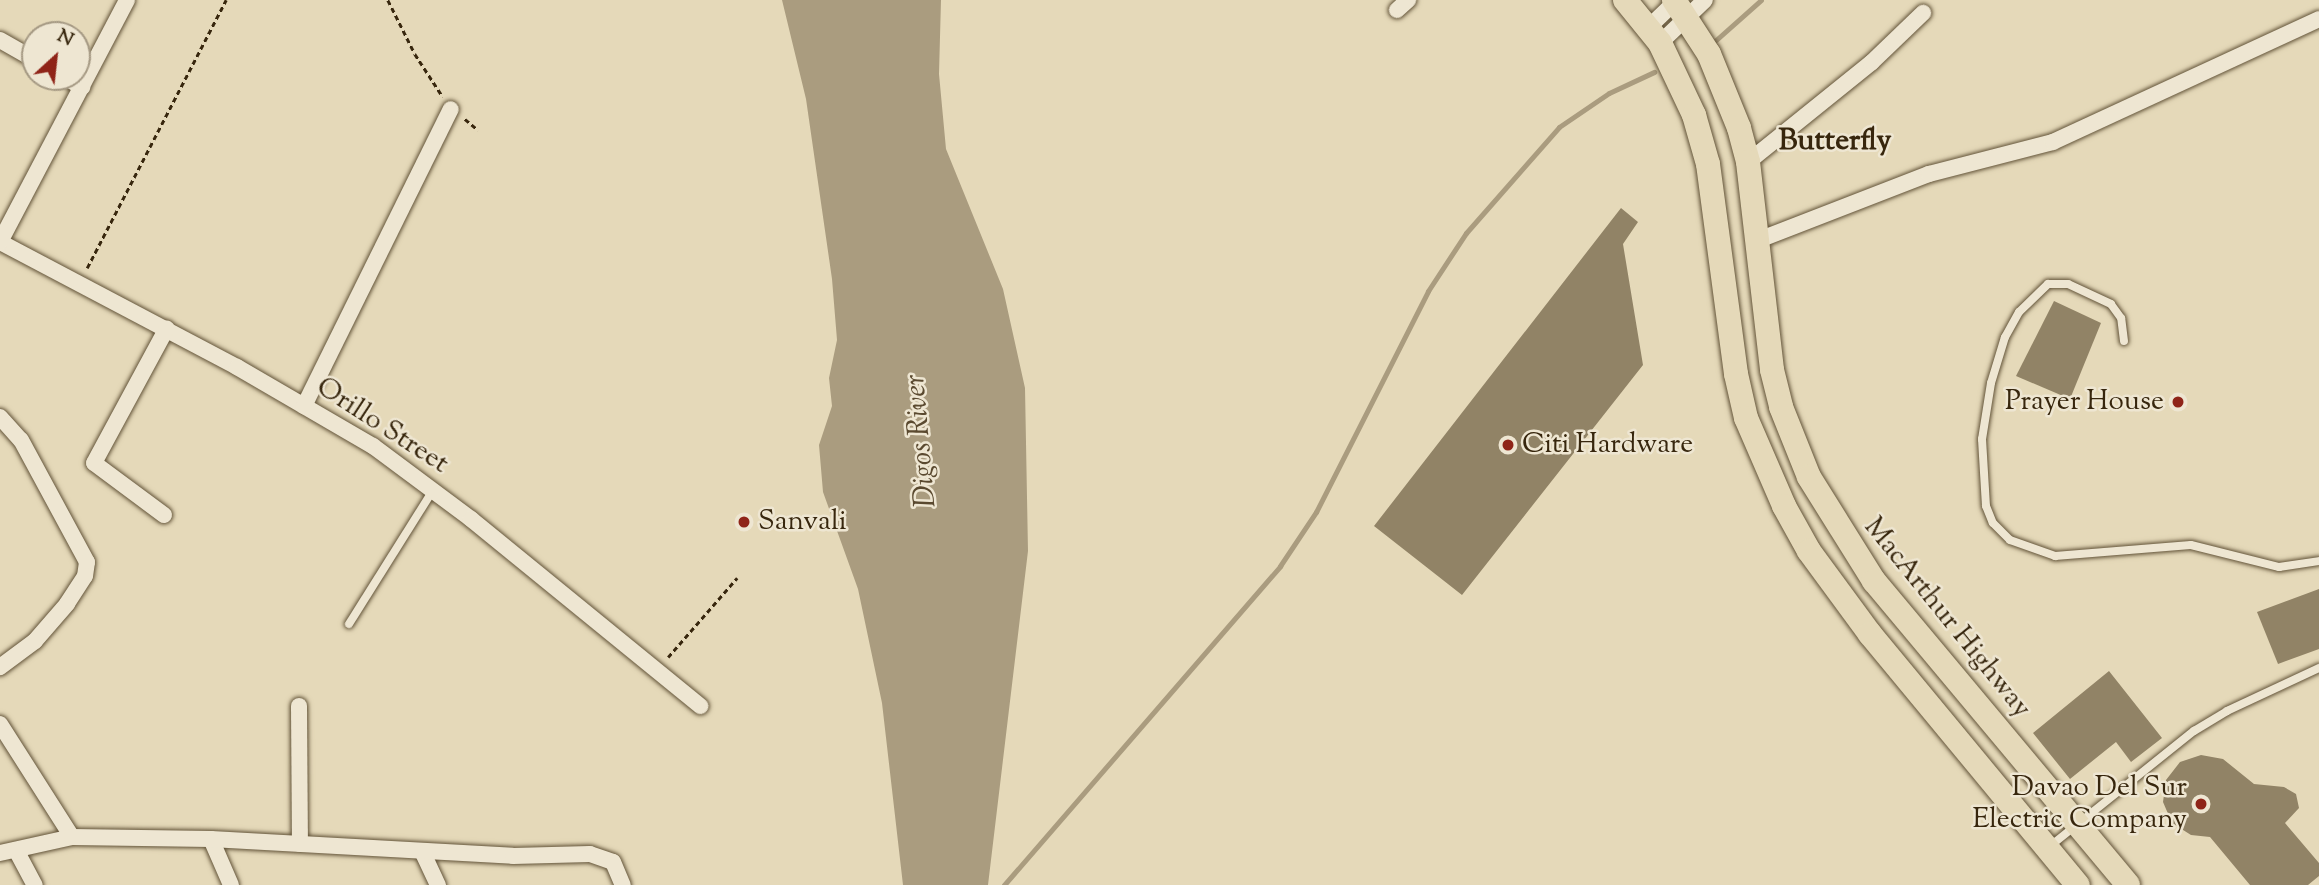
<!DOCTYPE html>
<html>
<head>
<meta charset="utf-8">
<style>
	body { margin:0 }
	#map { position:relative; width:2319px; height:885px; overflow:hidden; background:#e5d9b9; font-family:"Sorts Mill Goudy",serif }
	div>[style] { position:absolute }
	.water>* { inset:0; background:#aa9c7f }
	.stream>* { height:5px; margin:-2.5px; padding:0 2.5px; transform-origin:2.5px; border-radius:2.5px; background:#aa9c7f }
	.building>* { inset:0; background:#918366 }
	.path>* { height:2.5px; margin-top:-1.25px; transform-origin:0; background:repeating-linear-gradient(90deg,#37260d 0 5px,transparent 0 8.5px) }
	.roads { filter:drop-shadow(0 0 2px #625338) drop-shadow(0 0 2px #625338) }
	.service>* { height:8px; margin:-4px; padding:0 4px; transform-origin:4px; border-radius:4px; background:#eee6d2 }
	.minor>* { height:16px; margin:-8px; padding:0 8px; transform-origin:8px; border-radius:8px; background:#eee6d2 }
	.trunk>* { height:24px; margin:-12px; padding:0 12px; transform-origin:12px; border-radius:12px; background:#e5d9b9 }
	.dots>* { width:19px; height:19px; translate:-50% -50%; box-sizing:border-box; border:4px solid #eee6d2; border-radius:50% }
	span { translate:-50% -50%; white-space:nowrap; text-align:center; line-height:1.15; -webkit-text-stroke:5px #eee6d2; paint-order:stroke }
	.poi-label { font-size:28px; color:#37260d }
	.right { translate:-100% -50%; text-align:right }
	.left { translate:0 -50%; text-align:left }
	.street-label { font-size:28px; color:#37260d }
	.neighbourhood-label { font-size:30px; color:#37260d; font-weight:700 }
	.water-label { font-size:30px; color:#5a492f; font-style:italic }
	.north { position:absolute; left:21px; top:21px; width:70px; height:70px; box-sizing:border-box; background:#eee6d2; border:2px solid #a59983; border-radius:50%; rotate:27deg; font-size:19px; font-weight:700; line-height:28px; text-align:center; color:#37260d }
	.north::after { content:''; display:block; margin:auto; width:24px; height:32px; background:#8f2418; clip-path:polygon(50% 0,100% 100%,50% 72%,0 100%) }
</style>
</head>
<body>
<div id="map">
	<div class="water">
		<div style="clip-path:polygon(782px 0,941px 0,939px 74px,946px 149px,1003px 289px,1025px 388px,1028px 551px,988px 885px,903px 885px,882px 703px,858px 589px,823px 492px,819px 445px,832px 406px,829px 378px,837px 340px,832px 279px,806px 99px)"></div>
	</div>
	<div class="stream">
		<div style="left:1716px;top:40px;width:60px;rotate:-41.6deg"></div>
		<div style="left:1004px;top:885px;width:422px;rotate:-49.1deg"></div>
		<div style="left:1280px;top:566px;width:65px;rotate:-56.3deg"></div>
		<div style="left:1316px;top:512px;width:248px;rotate:-63.1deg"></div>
		<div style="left:1428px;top:291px;width:69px;rotate:-56.8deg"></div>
		<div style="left:1466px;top:233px;width:141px;rotate:-48.7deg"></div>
		<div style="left:1559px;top:127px;width:60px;rotate:-34.2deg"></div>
		<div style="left:1609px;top:93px;width:50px;rotate:-25deg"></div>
	</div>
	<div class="building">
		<div style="clip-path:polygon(1621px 208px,1638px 222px,1623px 244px,1643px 365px,1462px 595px,1374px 526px)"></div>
		<div style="clip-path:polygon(2054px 301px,2101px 323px,2070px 399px,2016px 376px)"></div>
		<div style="clip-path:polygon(2319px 589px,2319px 649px,2278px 664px,2257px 612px)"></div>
		<div style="clip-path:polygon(2109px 671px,2162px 738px,2131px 762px,2116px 742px,2070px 779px,2033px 733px)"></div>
		<div style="clip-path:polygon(2201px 755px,2223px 759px,2254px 784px,2284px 787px,2296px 794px,2299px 808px,2285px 823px,2319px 863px,2319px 876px,2308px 885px,2250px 885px,2210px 837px,2191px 835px,2172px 823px,2163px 802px,2166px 780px,2180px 762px)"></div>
	</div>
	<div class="path">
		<div style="left:388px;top:0;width:60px;rotate:63.4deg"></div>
		<div style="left:415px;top:54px;width:51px;rotate:56.9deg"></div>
		<div style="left:465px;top:119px;width:17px;rotate:40deg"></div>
		<div style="left:87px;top:268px;width:302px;rotate:-62.6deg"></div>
		<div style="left:668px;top:657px;width:105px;rotate:-48.9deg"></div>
	</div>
	<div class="roads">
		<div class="service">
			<div style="left:2124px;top:341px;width:23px;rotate:-97deg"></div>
			<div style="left:2121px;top:318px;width:17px;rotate:-126deg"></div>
			<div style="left:2111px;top:304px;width:47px;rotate:-155.1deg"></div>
			<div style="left:2068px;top:284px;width:20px;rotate:180deg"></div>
			<div style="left:2048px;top:284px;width:40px;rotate:136deg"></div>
			<div style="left:2019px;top:312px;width:29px;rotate:119deg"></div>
			<div style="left:2005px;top:337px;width:48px;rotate:106.9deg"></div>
			<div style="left:1991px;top:383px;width:57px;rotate:99.1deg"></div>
			<div style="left:1982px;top:439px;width:67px;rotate:86.6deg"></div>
			<div style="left:1986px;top:506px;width:18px;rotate:68deg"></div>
			<div style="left:1993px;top:523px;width:24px;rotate:45deg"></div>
			<div style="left:2010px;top:540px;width:48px;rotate:19.6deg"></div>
			<div style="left:2055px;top:556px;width:136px;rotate:-4.6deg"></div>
			<div style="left:2191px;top:545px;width:91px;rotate:14deg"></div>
			<div style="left:2279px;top:567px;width:40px;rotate:-8.5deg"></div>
			<div style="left:349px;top:624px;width:158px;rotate:-57.9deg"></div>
			<div style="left:2049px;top:847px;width:186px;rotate:-38.7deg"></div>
			<div style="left:2194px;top:731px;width:39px;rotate:-31deg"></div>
			<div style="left:2227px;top:711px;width:102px;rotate:-25.1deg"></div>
		</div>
		<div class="minor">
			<div style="left:1397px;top:10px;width:15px;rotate:-42deg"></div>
			<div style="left:1649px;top:27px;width:39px;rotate:-44deg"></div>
			<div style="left:0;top:40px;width:40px;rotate:29.7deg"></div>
			<div style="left:1660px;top:43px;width:62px;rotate:-43.7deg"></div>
			<div style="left:64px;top:77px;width:21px;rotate:29deg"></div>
			<div style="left:1748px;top:162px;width:159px;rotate:-38.9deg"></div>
			<div style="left:1872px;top:62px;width:71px;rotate:-43.9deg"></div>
			<div style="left:1756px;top:241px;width:186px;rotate:-21.2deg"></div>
			<div style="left:1929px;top:174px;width:128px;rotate:-14.5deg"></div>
			<div style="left:2053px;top:142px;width:293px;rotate:-24.8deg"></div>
			<div style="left:0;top:242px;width:268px;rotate:27.8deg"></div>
			<div style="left:237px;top:367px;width:157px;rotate:30.2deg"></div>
			<div style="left:373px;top:446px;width:122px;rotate:36.7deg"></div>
			<div style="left:471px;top:519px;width:296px;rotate:39.2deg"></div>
			<div style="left:0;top:242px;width:273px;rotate:-62.3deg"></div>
			<div style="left:304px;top:406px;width:331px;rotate:-63.7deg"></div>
			<div style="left:0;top:417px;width:31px;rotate:48deg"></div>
			<div style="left:21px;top:440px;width:139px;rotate:61.6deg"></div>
			<div style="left:87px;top:562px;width:14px;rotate:98deg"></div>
			<div style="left:85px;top:576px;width:33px;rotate:123deg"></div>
			<div style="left:67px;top:604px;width:49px;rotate:130.9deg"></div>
			<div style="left:35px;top:641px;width:44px;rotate:143.4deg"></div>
			<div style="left:164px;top:515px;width:87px;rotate:-143.4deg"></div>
			<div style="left:94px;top:463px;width:153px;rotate:-61.6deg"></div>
			<div style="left:299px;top:706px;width:138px;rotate:89.6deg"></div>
			<div style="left:0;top:724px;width:134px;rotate:57.5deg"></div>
			<div style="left:211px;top:839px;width:50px;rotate:66.5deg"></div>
			<div style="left:16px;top:850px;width:40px;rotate:62deg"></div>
			<div style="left:422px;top:851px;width:38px;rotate:65deg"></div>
			<div style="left:0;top:853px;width:74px;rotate:-12.5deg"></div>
			<div style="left:72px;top:837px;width:139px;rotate:0.8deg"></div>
			<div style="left:211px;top:839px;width:302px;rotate:3.2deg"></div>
			<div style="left:513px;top:856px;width:77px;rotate:-1.5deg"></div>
			<div style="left:590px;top:854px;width:24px;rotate:19deg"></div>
			<div style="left:613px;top:862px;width:25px;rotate:67deg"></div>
		</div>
		<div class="trunk">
			<div style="left:1625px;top:0;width:55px;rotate:50.9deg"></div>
			<div style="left:1660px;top:43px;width:80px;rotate:64.7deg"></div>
			<div style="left:1694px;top:115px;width:51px;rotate:74.1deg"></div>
			<div style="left:1708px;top:164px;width:212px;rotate:82.4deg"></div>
			<div style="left:1736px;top:374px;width:45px;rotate:77.2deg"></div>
			<div style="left:1746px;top:418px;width:96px;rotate:66.6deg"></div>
			<div style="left:1784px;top:506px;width:51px;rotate:60.9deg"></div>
			<div style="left:1809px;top:551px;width:103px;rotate:53.7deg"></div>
			<div style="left:1870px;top:634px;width:326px;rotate:50.4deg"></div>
			<div style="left:1674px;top:0;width:64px;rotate:57.1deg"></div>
			<div style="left:1709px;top:54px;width:80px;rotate:67.9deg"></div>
			<div style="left:1739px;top:128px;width:35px;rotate:75deg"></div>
			<div style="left:1748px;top:162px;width:209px;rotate:83.4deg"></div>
			<div style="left:1772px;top:370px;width:38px;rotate:76deg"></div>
			<div style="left:1781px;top:407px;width:75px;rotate:68.2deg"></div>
			<div style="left:1809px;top:477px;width:123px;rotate:58deg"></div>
			<div style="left:1874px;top:581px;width:396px;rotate:50.1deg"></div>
		</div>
	</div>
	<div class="dots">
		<div style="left:2178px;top:402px;background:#8f2418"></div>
		<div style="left:1508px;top:445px;background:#8f2418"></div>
		<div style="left:744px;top:522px;background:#8f2418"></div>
		<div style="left:2201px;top:804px;background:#8f2418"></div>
	</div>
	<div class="poi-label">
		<span class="right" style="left:2164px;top:402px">Prayer House</span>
		<span class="left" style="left:1522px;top:445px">Citi Hardware</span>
		<span class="left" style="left:758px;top:522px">Sanvali</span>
		<span class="right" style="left:2187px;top:804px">Davao Del Sur<br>Electric Company</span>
	</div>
	<div class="street-label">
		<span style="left:382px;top:426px;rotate:33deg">Orillo Street</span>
		<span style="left:1947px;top:618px;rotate:51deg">MacArthur Highway</span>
	</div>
	<div class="neighbourhood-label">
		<span style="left:1835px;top:142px">Butterfly</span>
	</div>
	<div class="water-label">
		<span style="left:922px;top:441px;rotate:-95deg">Digos River</span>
	</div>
	<div class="north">N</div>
</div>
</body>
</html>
